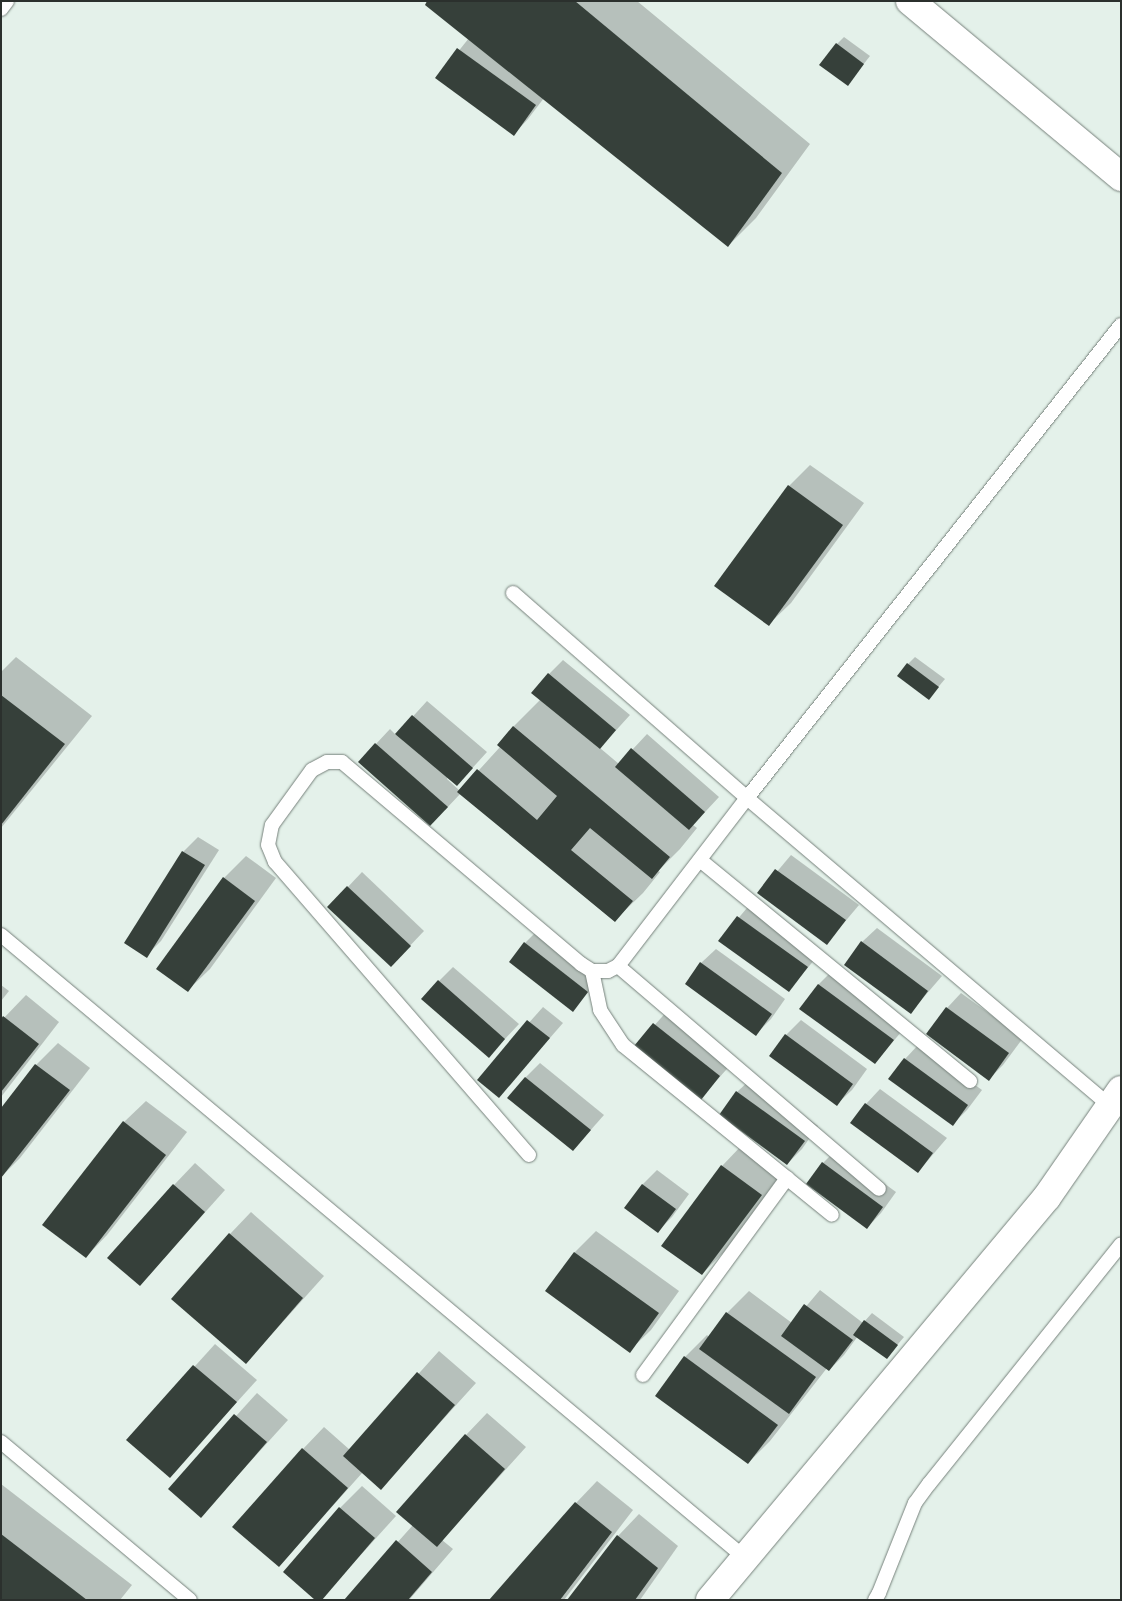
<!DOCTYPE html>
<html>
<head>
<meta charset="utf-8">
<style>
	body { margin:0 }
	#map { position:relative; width:1122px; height:1601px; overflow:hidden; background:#e4f1ea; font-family:Rubik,sans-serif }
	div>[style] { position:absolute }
	.shadow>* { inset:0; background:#0003 }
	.building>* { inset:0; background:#36403a }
	.roads { filter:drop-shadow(0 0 1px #76817b) drop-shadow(0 0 1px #76817b) }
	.service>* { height:14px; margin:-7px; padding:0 7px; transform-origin:7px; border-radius:7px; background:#fff }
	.secondary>* { height:28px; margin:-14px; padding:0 14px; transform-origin:14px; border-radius:14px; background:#fff }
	span { translate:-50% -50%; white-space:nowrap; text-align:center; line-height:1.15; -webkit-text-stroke:5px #f1fef7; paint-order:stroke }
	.frame { position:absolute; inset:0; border:2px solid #2b302d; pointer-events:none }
</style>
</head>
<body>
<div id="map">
	<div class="shadow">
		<div style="clip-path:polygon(429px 1px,637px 1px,810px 144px,756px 218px,728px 246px,544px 98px,528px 119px,514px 134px,437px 78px,469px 38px)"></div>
		<div style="clip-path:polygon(844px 37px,870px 56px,848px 84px,837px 44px)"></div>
		<div style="clip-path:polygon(810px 465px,864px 503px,791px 603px,769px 624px,789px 486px)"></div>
		<div style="clip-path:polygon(16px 657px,92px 716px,1px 828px,1px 672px)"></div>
		<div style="clip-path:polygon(915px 657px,945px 679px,929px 698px,908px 664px)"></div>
		<div style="clip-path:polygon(563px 660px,630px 715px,600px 748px,619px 764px,647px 734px,719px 797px,693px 825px,697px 828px,680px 849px,658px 871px,660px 872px,643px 893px,614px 921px,461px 793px,445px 810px,359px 762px,390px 729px,396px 735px,427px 701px,487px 752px,457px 785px,448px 777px,447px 779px,460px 791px,500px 747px,513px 727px,541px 699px,549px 674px)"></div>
		<div style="clip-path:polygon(198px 837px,219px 850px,161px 941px,146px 956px,183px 852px)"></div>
		<div style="clip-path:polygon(791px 855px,859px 905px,827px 943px,759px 893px)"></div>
		<div style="clip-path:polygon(246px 856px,276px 878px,210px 969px,188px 990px,224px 878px)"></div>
		<div style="clip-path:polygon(362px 872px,424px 931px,405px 951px,329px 907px)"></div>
		<div style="clip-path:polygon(752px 902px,821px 952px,789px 990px,720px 940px)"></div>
		<div style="clip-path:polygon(877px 928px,942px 976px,911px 1012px,862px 942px)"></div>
		<div style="clip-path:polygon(539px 929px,601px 977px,573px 1010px,525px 943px)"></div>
		<div style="clip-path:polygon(716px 949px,785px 999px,771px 1019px,756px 1034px,701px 963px)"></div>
		<div style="clip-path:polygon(453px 967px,519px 1024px,489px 1056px,439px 981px)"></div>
		<div style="clip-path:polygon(833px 970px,907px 1025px,875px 1063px,801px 1009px,819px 984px)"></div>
		<div style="clip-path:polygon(1px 985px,9px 991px,1px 1001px)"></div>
		<div style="clip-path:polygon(961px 993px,1023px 1038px,1003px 1065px,989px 1079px,947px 1008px)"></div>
		<div style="clip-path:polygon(26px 995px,59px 1022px,1px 1097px,1px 1021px)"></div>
		<div style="clip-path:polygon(543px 1007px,563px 1023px,499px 1096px,478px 1080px)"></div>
		<div style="clip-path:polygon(669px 1009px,734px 1061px,701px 1098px,636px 1046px)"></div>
		<div style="clip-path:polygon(801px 1020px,867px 1069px,852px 1090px,837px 1104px,786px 1035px)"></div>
		<div style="clip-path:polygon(58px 1043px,90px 1068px,20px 1158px,1px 1177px,1px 1110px,36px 1065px)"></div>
		<div style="clip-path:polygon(919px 1044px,982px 1090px,967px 1110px,952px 1125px,905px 1059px)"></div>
		<div style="clip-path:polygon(540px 1063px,604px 1115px,573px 1150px,525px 1078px)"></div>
		<div style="clip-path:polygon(752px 1078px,818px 1126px,802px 1149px,787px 1164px,737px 1092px)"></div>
		<div style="clip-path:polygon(880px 1089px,947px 1138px,918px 1172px,866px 1104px)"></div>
		<div style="clip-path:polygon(146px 1101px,187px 1132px,107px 1235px,86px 1257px,124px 1122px)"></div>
		<div style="clip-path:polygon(743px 1144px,782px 1173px,724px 1252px,702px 1274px,722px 1166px)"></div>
		<div style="clip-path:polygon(837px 1149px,896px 1192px,881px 1213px,867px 1228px,823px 1163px)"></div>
		<div style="clip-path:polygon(195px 1163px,225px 1190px,140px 1285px,174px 1185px)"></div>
		<div style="clip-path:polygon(657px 1170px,689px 1194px,672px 1217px,658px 1231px,626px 1208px,643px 1184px)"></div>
		<div style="clip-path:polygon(251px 1212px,324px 1276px,246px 1363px,230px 1234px)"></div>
		<div style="clip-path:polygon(596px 1231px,679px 1291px,651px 1330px,629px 1351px,546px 1291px,575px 1252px)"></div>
		<div style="clip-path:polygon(820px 1290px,863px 1323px,872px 1313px,904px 1337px,887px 1357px,858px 1336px,844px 1355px,829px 1370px,827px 1368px,770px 1441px,748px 1463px,685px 1357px,707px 1335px,709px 1337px,727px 1313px,749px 1291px,792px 1323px)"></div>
		<div style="clip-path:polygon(215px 1344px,257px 1380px,170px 1476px,128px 1440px)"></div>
		<div style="clip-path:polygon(439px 1351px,476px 1383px,381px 1488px,363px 1472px,279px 1566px,303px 1449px,324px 1427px,350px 1450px)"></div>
		<div style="clip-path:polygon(257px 1393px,288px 1420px,201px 1516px,170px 1489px)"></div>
		<div style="clip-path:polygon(487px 1413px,526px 1447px,442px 1540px,453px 1549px,409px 1600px,346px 1600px,413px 1525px,466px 1435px)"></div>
		<div style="clip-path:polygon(597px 1481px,633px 1510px,564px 1600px,492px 1600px,576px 1503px)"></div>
		<div style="clip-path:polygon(1px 1484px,132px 1585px,120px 1600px,1px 1600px)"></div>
		<div style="clip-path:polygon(362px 1486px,396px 1516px,320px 1600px,340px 1508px)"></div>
		<div style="clip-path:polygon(639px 1514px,678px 1546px,640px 1600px,569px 1600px,618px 1536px)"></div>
	</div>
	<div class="building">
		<div style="clip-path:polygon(427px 1px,575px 1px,782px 173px,728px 247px,425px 5px)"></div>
		<div style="clip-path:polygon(836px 43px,864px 64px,848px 86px,819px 65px)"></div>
		<div style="clip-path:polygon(457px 48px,536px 105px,514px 136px,435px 78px)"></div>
		<div style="clip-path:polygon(788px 485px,843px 525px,769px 626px,714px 586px)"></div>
		<div style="clip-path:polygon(907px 663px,939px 687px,929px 700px,897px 676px)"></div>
		<div style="clip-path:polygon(548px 673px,616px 730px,600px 749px,531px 693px)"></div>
		<div style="clip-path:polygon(1px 695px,65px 744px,1px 825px)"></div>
		<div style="clip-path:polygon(412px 715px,473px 768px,457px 786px,395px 734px)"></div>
		<div style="clip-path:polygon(513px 726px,670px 857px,652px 879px,590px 828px,571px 850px,633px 901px,615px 922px,457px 792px,477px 769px,537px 820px,557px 796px,497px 745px)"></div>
		<div style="clip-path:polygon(375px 743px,448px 807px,430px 826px,358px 762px)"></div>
		<div style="clip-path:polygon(631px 748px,705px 812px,689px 830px,615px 767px)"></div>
		<div style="clip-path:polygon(182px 851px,205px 865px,147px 958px,124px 943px)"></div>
		<div style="clip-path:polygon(775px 869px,846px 920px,827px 945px,757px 893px)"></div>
		<div style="clip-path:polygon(223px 877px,255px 901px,188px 992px,156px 969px)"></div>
		<div style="clip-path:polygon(347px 886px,411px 946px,391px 967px,327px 907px)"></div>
		<div style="clip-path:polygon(737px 916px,808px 967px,789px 992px,718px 941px)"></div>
		<div style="clip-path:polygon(861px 941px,928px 991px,911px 1014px,844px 965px)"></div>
		<div style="clip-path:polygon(524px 942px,588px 992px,573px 1012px,509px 962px)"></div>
		<div style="clip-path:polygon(700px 962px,772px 1014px,756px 1036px,685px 984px)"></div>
		<div style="clip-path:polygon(438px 980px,505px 1039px,489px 1058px,421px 999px)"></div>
		<div style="clip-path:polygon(818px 984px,894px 1040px,875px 1064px,799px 1009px)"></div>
		<div style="clip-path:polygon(946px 1007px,1009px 1053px,989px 1081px,926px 1034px)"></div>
		<div style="clip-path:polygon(3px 1016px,39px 1044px,1px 1092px,1px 1019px)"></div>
		<div style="clip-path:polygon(527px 1020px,550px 1038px,499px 1098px,477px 1080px)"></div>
		<div style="clip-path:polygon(653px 1023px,720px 1076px,701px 1100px,634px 1046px)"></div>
		<div style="clip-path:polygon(785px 1034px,853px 1084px,837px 1106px,769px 1056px)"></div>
		<div style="clip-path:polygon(904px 1058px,968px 1105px,953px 1126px,888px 1079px)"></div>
		<div style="clip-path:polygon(35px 1064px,70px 1090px,1px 1178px,1px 1108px)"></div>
		<div style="clip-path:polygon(525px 1077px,591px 1130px,573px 1151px,507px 1098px)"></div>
		<div style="clip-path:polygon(736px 1091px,805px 1141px,787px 1165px,719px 1115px)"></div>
		<div style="clip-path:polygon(865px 1103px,933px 1153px,918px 1173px,850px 1123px)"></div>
		<div style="clip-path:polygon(123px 1121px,166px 1155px,86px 1258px,42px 1225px)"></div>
		<div style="clip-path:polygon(822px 1162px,883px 1207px,867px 1229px,806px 1184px)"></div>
		<div style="clip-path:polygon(721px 1165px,762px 1195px,702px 1275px,661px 1246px)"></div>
		<div style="clip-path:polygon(173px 1184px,205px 1212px,140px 1286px,107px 1258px)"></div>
		<div style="clip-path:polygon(642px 1184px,676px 1209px,658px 1233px,624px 1208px)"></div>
		<div style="clip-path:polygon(229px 1233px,303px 1298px,246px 1364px,171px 1299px)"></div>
		<div style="clip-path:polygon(574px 1252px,659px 1313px,630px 1353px,545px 1291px)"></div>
		<div style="clip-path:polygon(804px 1304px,853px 1340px,829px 1371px,781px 1336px)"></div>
		<div style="clip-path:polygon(726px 1312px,816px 1377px,789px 1414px,699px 1349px)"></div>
		<div style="clip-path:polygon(864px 1320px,898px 1345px,887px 1359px,853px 1335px)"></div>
		<div style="clip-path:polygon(684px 1356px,778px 1425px,748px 1464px,655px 1396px)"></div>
		<div style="clip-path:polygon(193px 1365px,237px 1402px,170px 1478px,126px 1440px)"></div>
		<div style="clip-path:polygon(417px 1372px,455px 1405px,381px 1490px,343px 1456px)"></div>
		<div style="clip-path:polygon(234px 1414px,267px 1442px,201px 1518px,168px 1489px)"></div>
		<div style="clip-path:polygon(465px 1434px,505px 1469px,437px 1547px,396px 1512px)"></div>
		<div style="clip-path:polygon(302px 1448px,348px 1488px,279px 1567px,232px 1527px)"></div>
		<div style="clip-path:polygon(575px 1502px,612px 1532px,560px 1600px,489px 1600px)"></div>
		<div style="clip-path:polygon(339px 1507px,375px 1538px,322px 1600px,315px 1600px,283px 1572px)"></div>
		<div style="clip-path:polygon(1px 1534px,87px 1600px,1px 1600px)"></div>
		<div style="clip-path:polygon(617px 1535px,658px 1568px,635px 1600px,567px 1600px)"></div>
		<div style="clip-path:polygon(396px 1540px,432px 1572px,408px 1600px,344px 1600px)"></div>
	</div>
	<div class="roads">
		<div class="service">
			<div style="left:1px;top:9px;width:10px;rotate:-53deg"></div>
			<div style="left:513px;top:593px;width:311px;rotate:41.2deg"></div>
			<div style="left:747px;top:798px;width:475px;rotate:40.3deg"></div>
			<div style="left:700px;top:860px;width:349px;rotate:39.3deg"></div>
			<div style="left:1px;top:935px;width:970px;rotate:39.94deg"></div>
			<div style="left:618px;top:966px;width:343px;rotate:40.5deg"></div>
			<div style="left:592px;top:971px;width:40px;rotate:78deg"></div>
			<div style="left:600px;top:1010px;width:42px;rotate:56.7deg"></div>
			<div style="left:623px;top:1045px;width:269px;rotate:39.1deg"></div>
			<div style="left:529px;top:1155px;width:388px;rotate:-130.9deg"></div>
			<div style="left:275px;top:862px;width:18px;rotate:-112deg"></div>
			<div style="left:268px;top:845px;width:20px;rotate:-79deg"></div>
			<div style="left:272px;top:825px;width:68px;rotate:-54deg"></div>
			<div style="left:312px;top:770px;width:17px;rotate:-28deg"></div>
			<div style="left:327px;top:762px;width:15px"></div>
			<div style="left:342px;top:762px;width:313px;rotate:40.2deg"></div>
			<div style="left:581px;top:964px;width:13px;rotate:32deg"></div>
			<div style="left:592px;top:971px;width:16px"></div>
			<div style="left:608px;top:971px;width:11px;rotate:-27deg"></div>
			<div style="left:618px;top:966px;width:212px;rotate:-52.5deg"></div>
			<div style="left:747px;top:798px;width:603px;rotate:-51.67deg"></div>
			<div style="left:643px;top:1375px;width:244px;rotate:-53.8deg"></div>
			<div style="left:1px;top:1442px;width:246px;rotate:39.9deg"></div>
			<div style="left:875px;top:1600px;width:8px;rotate:-60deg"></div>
			<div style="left:879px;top:1593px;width:97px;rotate:-68.2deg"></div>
			<div style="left:915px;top:1503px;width:24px;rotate:-54deg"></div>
			<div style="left:929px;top:1484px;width:307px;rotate:-51.3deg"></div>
		</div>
		<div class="secondary">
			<div style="left:910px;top:1px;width:275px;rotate:39.8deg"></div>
			<div style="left:710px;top:1600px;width:525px;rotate:-50.1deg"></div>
			<div style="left:1047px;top:1197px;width:130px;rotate:-55.3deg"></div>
		</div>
	</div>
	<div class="frame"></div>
</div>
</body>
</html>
